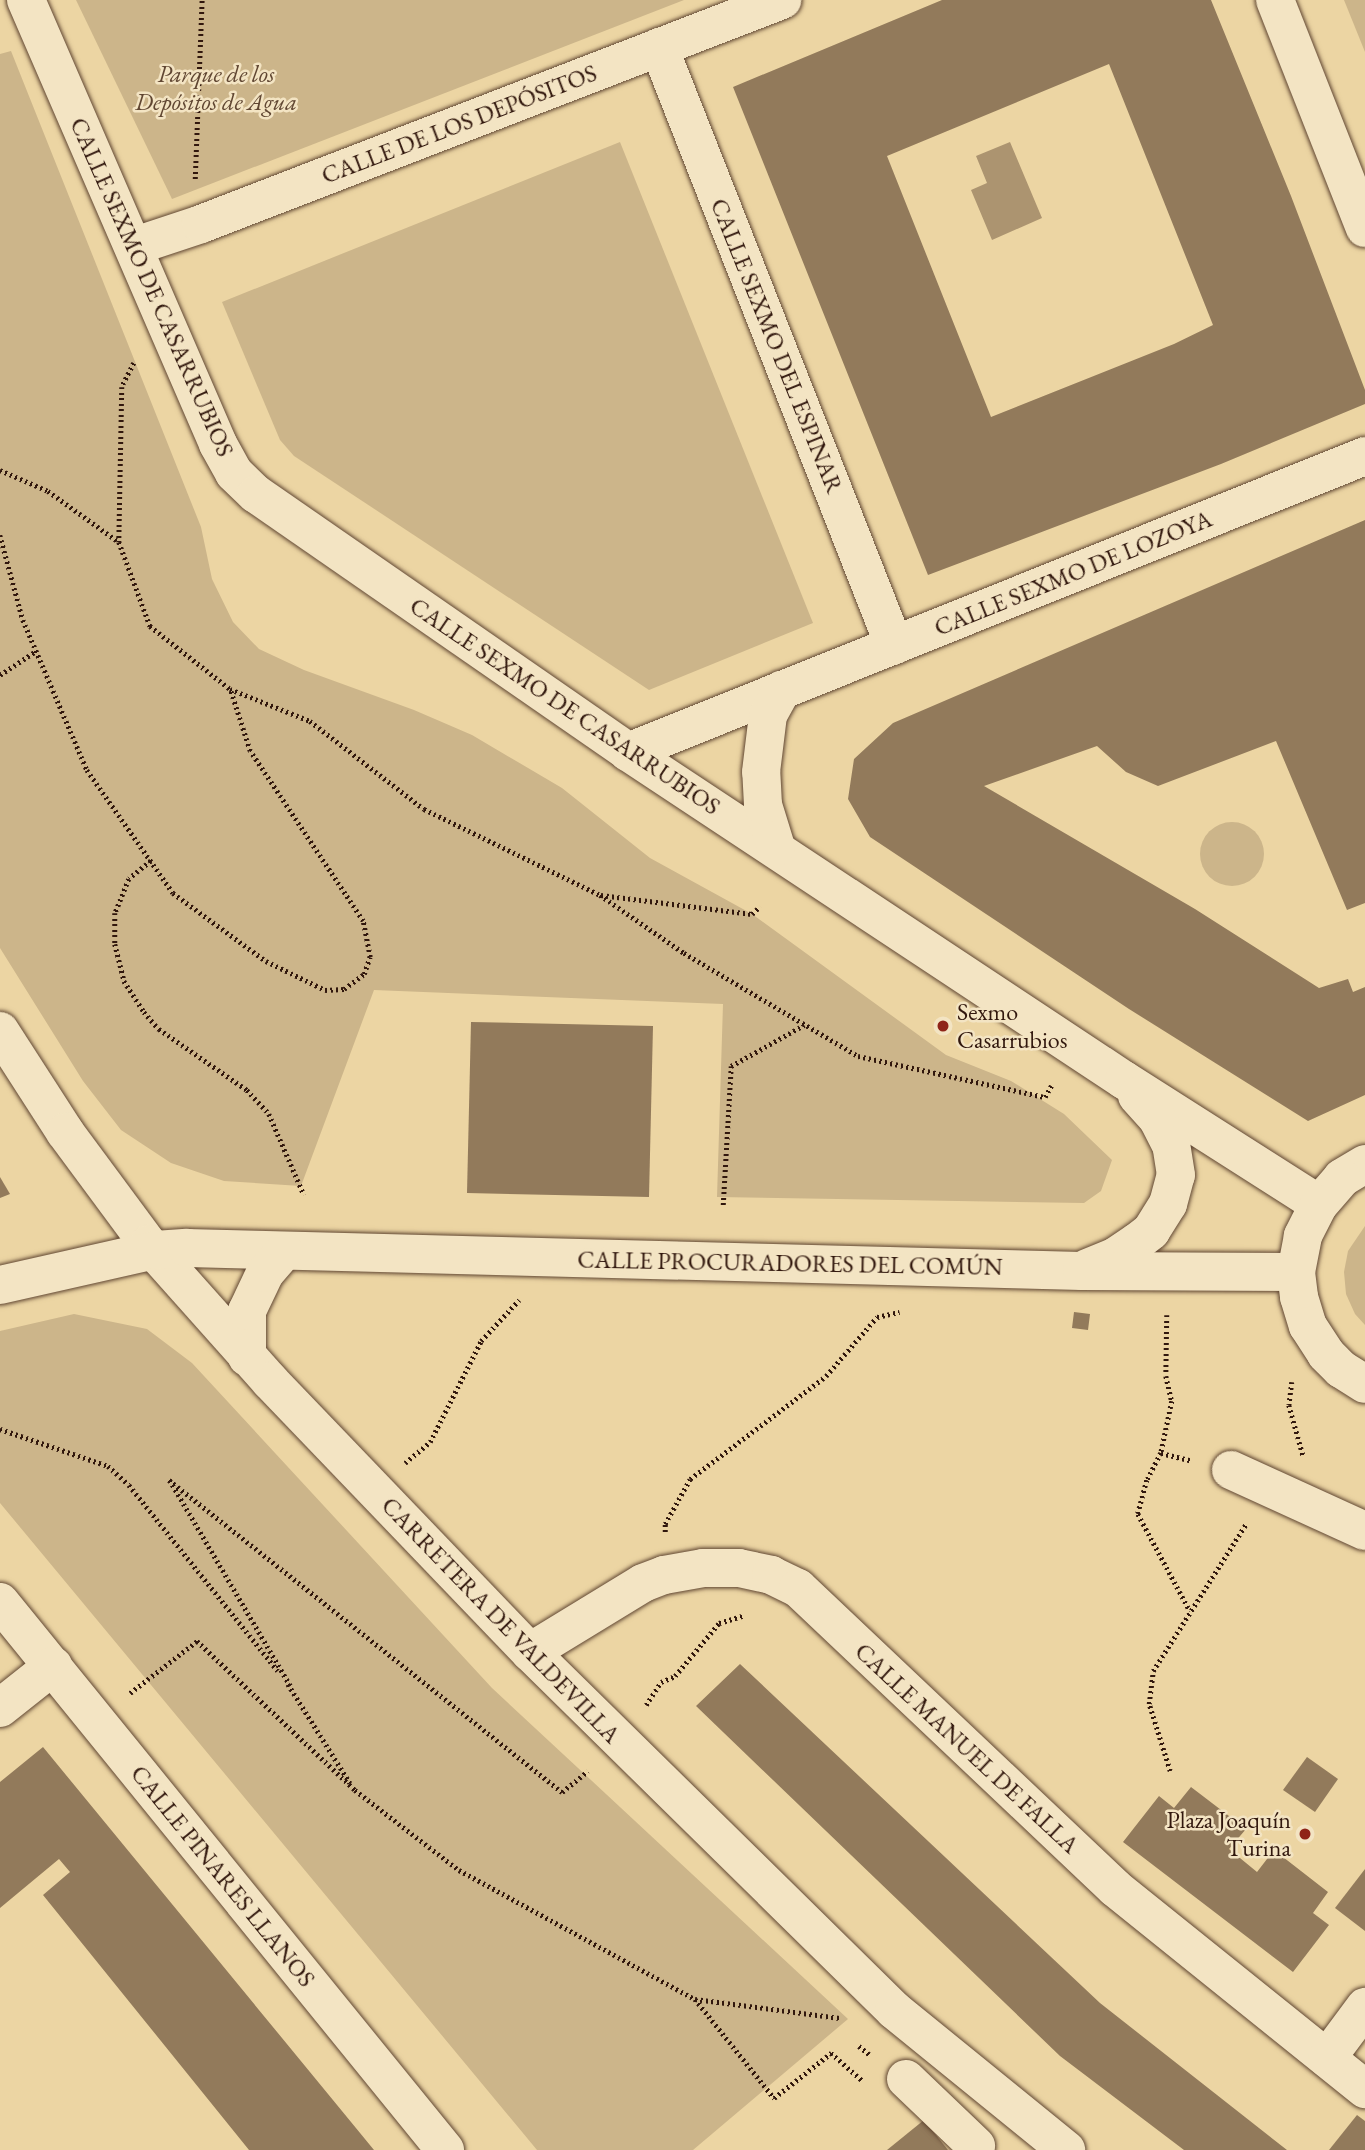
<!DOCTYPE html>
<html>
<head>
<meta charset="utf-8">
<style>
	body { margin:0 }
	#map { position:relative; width:1365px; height:2150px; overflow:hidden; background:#ecd5a3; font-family:"EB Garamond",serif }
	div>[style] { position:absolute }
	.green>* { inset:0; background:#ccb58a }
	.round { border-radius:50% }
	.water>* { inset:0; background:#ac9470 }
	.building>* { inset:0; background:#927a5b }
	.path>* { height:4.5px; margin-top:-2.25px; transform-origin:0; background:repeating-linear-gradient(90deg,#31170d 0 2px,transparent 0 5.5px) }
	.roads { filter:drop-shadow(0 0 2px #604632) drop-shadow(0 0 2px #604632) }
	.minor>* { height:38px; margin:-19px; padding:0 19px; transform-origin:19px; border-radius:19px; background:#f3e4c3 }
	.dots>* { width:19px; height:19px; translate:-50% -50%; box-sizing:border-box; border:4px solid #f3e4c3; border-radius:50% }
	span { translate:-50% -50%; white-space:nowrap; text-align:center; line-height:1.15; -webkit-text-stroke:5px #f3e4c3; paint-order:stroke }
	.park-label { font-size:24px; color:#604632; font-style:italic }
	.street-label { font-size:24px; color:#31170d }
	.poi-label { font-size:24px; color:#31170d }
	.left { translate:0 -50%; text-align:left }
	.right { translate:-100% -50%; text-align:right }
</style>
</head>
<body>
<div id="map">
	<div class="green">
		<div style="clip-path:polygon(76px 0,684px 0,172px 199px)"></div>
		<div style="clip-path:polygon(1344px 0,1365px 0,1365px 52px)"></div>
		<div style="clip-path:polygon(11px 51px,201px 527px,212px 579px,233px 622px,259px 649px,304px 670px,414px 710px,472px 735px,562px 788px,650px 858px,752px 914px,946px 1055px,1011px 1081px,1064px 1114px,1112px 1160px,1101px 1191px,1084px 1203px,717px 1197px,723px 1004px,374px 990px,301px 1186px,224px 1181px,171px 1163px,121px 1130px,83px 1081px,0 948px,0 54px)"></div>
		<div style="clip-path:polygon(620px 142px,813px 623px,649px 690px,294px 456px,280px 440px,222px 302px)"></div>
		<div class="round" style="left:1200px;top:822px;width:64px;height:64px"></div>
		<div style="clip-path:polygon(1365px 1226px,1365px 1325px,1355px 1314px,1346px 1294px,1344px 1272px,1348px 1251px)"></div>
		<div style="clip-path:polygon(74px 1314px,147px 1329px,192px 1363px,492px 1688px,848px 2019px,693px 2150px,537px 2150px,0 1503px,0 1331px)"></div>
	</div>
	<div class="water">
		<div style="clip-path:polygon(1010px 142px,1042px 218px,992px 240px,971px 190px,987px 183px,976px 156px)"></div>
	</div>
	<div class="building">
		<div style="clip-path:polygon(evenodd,942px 0,1211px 0,1291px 196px,1365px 390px,1365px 404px,1221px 464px,928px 575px,733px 87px,942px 0,1109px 64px,1213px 325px,1174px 344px,991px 417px,887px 156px,1109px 64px)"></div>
		<div style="clip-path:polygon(1365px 520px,1365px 903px,1347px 910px,1276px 741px,1158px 786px,1126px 772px,1097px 746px,984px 786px,1195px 909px,1319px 988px,1348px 979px,1353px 992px,1365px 987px,1365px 1095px,1308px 1121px,1129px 1009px,870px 837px,848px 799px,854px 759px,893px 723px)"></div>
		<div style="clip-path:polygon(471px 1022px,653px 1026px,649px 1197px,467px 1193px)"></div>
		<div style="clip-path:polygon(0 1177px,10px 1194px,0 1198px)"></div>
		<div style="clip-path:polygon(1074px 1312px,1090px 1314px,1088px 1330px,1072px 1328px)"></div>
		<div style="clip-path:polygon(740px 1664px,1100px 2003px,1287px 2150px,1184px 2150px,1060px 2056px,696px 1706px)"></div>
		<div style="clip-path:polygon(43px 1747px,374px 2150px,249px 2150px,43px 1895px,70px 1872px,59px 1859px,0 1908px,0 1782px)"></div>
		<div style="clip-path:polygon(1307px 1757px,1338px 1779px,1315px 1812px,1283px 1790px)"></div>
		<div style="clip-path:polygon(1191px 1787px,1246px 1829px,1229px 1849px,1257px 1872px,1274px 1850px,1328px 1892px,1313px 1913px,1329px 1925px,1293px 1972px,1123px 1842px,1159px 1796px,1174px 1808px)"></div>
		<div style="clip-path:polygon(1365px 1869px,1365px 1931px,1335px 1908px)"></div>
		<div style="clip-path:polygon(1357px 2115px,1365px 2121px,1365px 2150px,1329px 2150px)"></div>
		<div style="clip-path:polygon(924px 2120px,948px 2150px,887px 2150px)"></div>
	</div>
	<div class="path">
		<div style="left:195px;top:179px;width:179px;rotate:-87.8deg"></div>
		<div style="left:134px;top:363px;width:27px;rotate:117deg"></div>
		<div style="left:122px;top:387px;width:155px;rotate:91.1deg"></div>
		<div style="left:119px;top:542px;width:90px;rotate:69.7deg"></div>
		<div style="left:150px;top:626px;width:102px;rotate:38.2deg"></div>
		<div style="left:230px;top:689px;width:86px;rotate:21.8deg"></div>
		<div style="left:310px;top:721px;width:144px;rotate:37.7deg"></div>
		<div style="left:424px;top:809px;width:196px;rotate:26deg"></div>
		<div style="left:600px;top:895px;width:102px;rotate:34.6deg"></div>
		<div style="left:684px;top:953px;width:202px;rotate:30.6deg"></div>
		<div style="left:858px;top:1056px;width:191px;rotate:12.4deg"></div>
		<div style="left:1045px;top:1097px;width:13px;rotate:-61deg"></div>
		<div style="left:0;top:470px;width:52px;rotate:23.6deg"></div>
		<div style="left:48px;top:491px;width:87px;rotate:35.7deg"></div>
		<div style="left:0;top:535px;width:88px;rotate:74.9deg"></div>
		<div style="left:23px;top:620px;width:163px;rotate:66.9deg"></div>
		<div style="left:87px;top:770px;width:150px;rotate:55deg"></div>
		<div style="left:173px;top:893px;width:115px;rotate:36.2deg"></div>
		<div style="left:266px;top:961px;width:66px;rotate:26.2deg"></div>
		<div style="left:325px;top:990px;width:19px;rotate:-3deg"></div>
		<div style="left:344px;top:989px;width:25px;rotate:-37deg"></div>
		<div style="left:364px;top:974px;width:18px;rotate:-71deg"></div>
		<div style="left:370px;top:957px;width:37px;rotate:-101deg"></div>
		<div style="left:363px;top:921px;width:204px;rotate:-123.6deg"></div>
		<div style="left:250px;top:751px;width:65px;rotate:-107.9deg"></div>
		<div style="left:0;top:675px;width:43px;rotate:-33.7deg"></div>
		<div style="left:151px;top:861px;width:28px;rotate:141deg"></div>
		<div style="left:129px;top:879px;width:37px;rotate:112deg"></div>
		<div style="left:115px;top:913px;width:31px;rotate:90deg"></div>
		<div style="left:115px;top:944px;width:38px;rotate:76deg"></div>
		<div style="left:124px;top:981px;width:37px;rotate:57deg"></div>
		<div style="left:144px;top:1012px;width:23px;rotate:49deg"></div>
		<div style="left:159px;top:1029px;width:107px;rotate:34.7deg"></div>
		<div style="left:247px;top:1090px;width:33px;rotate:47deg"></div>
		<div style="left:269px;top:1114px;width:88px;rotate:66.6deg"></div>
		<div style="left:601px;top:895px;width:152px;rotate:7.2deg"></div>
		<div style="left:752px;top:914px;width:11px;rotate:-45deg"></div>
		<div style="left:723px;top:1205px;width:139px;rotate:-86.7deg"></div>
		<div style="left:731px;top:1066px;width:84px;rotate:-29.3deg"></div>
		<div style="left:1167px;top:1315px;width:61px;rotate:90.9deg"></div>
		<div style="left:1166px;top:1376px;width:26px;rotate:77deg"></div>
		<div style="left:1172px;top:1401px;width:53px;rotate:101.9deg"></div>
		<div style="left:1161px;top:1453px;width:30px;rotate:14deg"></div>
		<div style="left:1292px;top:1382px;width:23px;rotate:97deg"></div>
		<div style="left:1289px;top:1405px;width:52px;rotate:74.4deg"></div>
		<div style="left:0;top:1429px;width:114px;rotate:18.9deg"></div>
		<div style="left:108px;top:1466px;width:28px;rotate:42deg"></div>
		<div style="left:129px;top:1485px;width:238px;rotate:51.3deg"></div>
		<div style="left:1161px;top:1453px;width:30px;rotate:117deg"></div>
		<div style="left:1147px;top:1480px;width:35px;rotate:105deg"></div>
		<div style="left:1138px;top:1514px;width:110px;rotate:61.8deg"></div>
		<div style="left:405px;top:1463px;width:33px;rotate:-40deg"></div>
		<div style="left:430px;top:1442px;width:113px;rotate:-63.2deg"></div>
		<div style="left:481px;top:1341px;width:56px;rotate:-47.2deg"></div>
		<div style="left:665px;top:1532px;width:8px;rotate:-90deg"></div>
		<div style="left:665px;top:1524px;width:51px;rotate:-60.9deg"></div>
		<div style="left:690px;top:1479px;width:171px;rotate:-37.1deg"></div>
		<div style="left:826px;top:1376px;width:78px;rotate:-49.2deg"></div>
		<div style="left:877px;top:1317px;width:23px;rotate:-13deg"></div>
		<div style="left:288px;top:1684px;width:117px;rotate:57.9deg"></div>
		<div style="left:290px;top:1686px;width:239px;rotate:-120.4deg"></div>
		<div style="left:169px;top:1480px;width:502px;rotate:38.45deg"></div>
		<div style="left:562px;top:1792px;width:33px;rotate:-39deg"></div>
		<div style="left:130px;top:1693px;width:85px;rotate:-37.8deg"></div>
		<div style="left:197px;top:1641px;width:217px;rotate:43.3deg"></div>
		<div style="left:355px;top:1790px;width:131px;rotate:37.6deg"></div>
		<div style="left:459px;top:1870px;width:269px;rotate:28.7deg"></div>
		<div style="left:695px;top:1999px;width:146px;rotate:7.5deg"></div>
		<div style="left:646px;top:1705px;width:27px;rotate:-57deg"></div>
		<div style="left:661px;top:1682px;width:15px;rotate:-23deg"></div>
		<div style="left:675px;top:1676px;width:69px;rotate:-50.3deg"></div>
		<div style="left:719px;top:1623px;width:27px;rotate:-17deg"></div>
		<div style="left:1170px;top:1771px;width:70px;rotate:-107.4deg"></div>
		<div style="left:1149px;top:1704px;width:33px;rotate:-83deg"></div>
		<div style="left:1153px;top:1671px;width:174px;rotate:-57.7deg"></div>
		<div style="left:695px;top:1999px;width:127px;rotate:51.4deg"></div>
		<div style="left:774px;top:2098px;width:73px;rotate:-38.3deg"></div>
		<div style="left:831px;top:2053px;width:43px;rotate:41.2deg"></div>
		<div style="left:859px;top:2046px;width:14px;rotate:39deg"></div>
	</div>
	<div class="roads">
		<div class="minor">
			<div style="left:26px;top:0;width:484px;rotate:66.6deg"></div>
			<div style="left:218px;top:444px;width:33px;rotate:61deg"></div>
			<div style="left:234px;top:473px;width:30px;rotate:44deg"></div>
			<div style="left:256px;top:494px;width:453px;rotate:34.7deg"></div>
			<div style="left:628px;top:752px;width:595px;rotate:33.48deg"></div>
			<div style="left:1124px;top:1080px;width:231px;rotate:32.5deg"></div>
			<div style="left:1275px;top:0;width:245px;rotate:68.5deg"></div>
			<div style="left:659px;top:47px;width:643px;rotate:68.55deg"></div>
			<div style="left:135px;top:246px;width:70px;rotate:-18.4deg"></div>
			<div style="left:201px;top:224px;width:623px;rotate:-21.08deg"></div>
			<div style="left:628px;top:752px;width:794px;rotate:-21.88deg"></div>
			<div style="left:776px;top:847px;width:44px;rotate:-107.2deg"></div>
			<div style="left:763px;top:805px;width:33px;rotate:-93deg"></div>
			<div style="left:761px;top:772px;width:57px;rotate:-83deg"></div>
			<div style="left:768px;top:715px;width:29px;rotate:-61deg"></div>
			<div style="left:0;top:1031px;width:120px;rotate:57.2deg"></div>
			<div style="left:65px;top:1132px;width:139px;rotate:53.5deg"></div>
			<div style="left:148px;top:1244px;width:183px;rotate:48.3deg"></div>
			<div style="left:270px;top:1381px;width:376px;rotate:46.2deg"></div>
			<div style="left:530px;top:1652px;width:511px;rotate:44.52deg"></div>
			<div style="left:894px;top:2010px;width:222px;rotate:39.1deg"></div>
			<div style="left:1365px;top:1164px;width:27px;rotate:149deg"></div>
			<div style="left:1342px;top:1178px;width:35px;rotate:131deg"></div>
			<div style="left:1319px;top:1204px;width:36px;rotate:117deg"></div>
			<div style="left:1303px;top:1236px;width:37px;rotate:101deg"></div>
			<div style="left:1296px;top:1272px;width:25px;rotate:83deg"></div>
			<div style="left:1299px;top:1297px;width:30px;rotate:73deg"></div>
			<div style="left:1308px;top:1326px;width:33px;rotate:57deg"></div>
			<div style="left:1326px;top:1354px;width:21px;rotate:45deg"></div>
			<div style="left:1341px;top:1369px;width:28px;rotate:32deg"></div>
			<div style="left:1087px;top:1268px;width:31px;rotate:-22deg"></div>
			<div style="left:1116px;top:1256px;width:25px;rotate:-34deg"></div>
			<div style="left:1137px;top:1242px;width:18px;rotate:-38deg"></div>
			<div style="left:1151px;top:1231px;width:32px;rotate:-58deg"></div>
			<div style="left:1168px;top:1204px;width:30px;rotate:-75deg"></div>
			<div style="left:1176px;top:1175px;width:30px;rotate:-99deg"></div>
			<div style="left:1171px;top:1145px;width:30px;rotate:-117deg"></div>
			<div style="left:1157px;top:1118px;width:30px;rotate:-132deg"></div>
			<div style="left:0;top:1285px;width:159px;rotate:-12.7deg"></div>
			<div style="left:155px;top:1250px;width:32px;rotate:-4deg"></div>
			<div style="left:187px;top:1248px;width:895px;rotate:1.47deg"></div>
			<div style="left:1082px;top:1271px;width:214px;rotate:0.3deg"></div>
			<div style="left:247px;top:1357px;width:46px;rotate:-90deg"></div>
			<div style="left:247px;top:1311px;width:42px;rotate:-64.7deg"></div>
			<div style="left:265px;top:1273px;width:29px;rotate:-49deg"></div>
			<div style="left:1231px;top:1470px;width:147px;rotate:24.5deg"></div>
			<div style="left:0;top:1602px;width:706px;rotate:50.92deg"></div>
			<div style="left:530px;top:1652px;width:132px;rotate:-31.4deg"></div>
			<div style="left:643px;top:1583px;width:22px;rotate:-21deg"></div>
			<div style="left:664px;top:1575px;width:40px;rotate:-10deg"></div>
			<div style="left:703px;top:1568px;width:36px"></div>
			<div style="left:739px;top:1568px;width:33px;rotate:12deg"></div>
			<div style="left:771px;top:1575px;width:30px;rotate:26deg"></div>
			<div style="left:798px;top:1588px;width:436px;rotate:43.4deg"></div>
			<div style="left:1115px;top:1888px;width:321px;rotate:38.8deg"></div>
			<div style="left:0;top:1708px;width:68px;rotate:-38.4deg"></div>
			<div style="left:1327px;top:2058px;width:64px;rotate:-53.3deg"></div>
			<div style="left:906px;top:2079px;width:97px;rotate:43.7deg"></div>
		</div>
	</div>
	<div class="dots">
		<div style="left:943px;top:1026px;background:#8f2418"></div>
		<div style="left:1305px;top:1834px;background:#8f2418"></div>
	</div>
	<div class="park-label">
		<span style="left:216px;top:88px">Parque de los<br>Depósitos de Agua</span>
	</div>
	<div class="street-label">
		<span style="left:459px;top:124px;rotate:-21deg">CALLE DE LOS DEPÓSITOS</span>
		<span style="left:152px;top:287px;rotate:66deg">CALLE SEXMO DE CASARRUBIOS</span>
		<span style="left:777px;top:346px;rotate:68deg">CALLE SEXMO DEL ESPINAR</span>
		<span style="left:1073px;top:573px;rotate:-22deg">CALLE SEXMO DE LOZOYA</span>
		<span style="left:565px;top:706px;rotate:34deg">CALLE SEXMO DE CASARRUBIOS</span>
		<span style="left:790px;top:1263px;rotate:1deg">CALLE PROCURADORES DEL COMÚN</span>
		<span style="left:501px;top:1620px;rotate:46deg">CARRETERA DE VALDEVILLA</span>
		<span style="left:967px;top:1748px;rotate:43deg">CALLE MANUEL DE FALLA</span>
		<span style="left:223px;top:1876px;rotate:51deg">CALLE PINARES LLANOS</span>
	</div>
	<div class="poi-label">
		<span class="left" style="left:957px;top:1026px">Sexmo<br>Casarrubios</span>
		<span class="right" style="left:1291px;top:1834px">Plaza Joaquín<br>Turina</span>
	</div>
</div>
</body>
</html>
